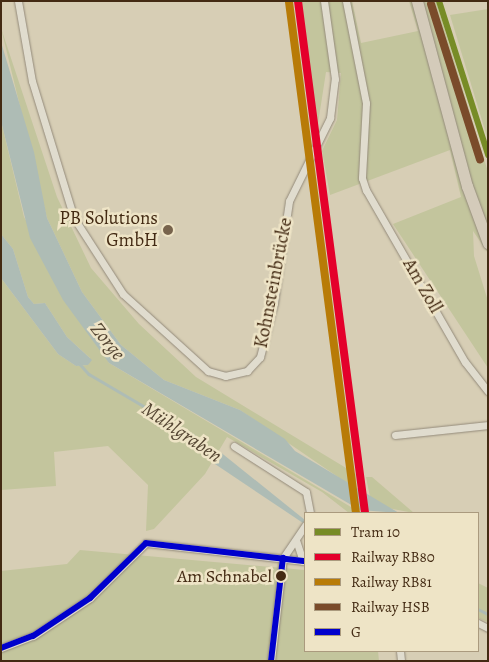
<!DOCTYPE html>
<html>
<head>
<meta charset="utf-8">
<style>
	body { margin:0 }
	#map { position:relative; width:489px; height:662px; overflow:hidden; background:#d7ceb5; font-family:Alegreya,serif }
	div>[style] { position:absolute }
	.green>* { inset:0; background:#c3c59d }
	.water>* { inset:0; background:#aebcb5 }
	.stream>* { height:2.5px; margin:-1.25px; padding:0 1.25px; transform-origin:1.25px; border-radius:1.25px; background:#aebcb5 }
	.roads { filter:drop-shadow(0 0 1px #938a7a) drop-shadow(0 0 1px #938a7a) }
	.street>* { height:7px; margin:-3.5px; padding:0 3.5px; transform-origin:3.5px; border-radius:3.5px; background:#e0dcce }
	.primary>* { height:11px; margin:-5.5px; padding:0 5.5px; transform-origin:5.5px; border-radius:5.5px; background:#d4cbba }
	.bus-1>* { height:6px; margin:-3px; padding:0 3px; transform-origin:3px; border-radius:3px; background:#0000cd }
	.rail-1>* { height:8px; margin:-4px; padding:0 4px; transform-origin:4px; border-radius:4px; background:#e4002b }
	.rail-2>* { height:8px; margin:-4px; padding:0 4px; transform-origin:4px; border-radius:4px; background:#b87b07 }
	.rail-3>* { height:8px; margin:-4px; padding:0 4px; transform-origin:4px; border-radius:4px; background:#7a4b2a }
	.tram-1>* { height:6px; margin:-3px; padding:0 3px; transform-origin:3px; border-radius:3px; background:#778c26 }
	.dots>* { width:14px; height:14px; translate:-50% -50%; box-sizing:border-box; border:2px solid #eee4c6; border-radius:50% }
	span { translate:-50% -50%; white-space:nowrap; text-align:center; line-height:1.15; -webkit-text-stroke:5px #eee4c6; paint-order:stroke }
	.bus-label { font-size:18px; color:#432a13 }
	.right { translate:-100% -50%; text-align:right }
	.poi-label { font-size:19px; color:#432a13 }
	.street-label { font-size:19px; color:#432a13 }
	.water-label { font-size:20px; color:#554633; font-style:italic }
	.frame { position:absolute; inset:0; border:2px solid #432a13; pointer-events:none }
	.legend { position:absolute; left:304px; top:512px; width:175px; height:140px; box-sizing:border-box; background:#eee4c6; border:1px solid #aa9a7e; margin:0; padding:6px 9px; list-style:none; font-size:15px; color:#432a13 }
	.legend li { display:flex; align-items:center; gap:10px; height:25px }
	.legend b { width:25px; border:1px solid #aa9a7e }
</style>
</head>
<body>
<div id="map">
	<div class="green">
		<div style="clip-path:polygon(300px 1px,352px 1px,361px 43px,418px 31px,409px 1px,436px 1px,488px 172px,488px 253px,473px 231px,474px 256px,488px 301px,488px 368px,393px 224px,461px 197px,450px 150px,330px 195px,322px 151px,337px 120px,341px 73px,326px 72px,317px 130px)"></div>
		<div style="clip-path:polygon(488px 9px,488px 140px,450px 15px)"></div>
		<div style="clip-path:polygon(1px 28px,57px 197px,91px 268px,139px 324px,196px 377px,356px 474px,357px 490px,240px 410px,164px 380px,121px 345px,82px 292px,47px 218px)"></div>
		<div style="clip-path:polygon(1px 121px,24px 217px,109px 363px,361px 513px,349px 513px,322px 492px,227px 437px,205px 474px,154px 529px,146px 531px,148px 485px,108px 446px,54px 452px,56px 486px,1px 490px,1px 278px,58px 354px,76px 366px,88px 365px,90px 358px,67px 337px,45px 303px,34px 304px,28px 297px,13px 249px,1px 234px)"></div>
		<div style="clip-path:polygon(366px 477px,372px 477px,414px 513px,382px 507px,370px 497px)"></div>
		<div style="clip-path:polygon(80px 550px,305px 570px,305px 651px,378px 651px,379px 661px,1px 661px,1px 571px,67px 564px)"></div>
		<div style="clip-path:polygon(478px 583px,488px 588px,488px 622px,478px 618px)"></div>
	</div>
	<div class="water">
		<div style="clip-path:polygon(1px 42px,34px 152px,47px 218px,82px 292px,121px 345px,164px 380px,240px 410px,285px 439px,295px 451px,399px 513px,360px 510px,109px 363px,63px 300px,30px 238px,1px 121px)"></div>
		<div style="clip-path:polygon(1px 234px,13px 249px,28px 297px,34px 304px,45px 303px,67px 337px,92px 360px,88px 365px,76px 366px,58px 354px,1px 278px)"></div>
		<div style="clip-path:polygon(219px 451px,305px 520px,303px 523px,212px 462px)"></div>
	</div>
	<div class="stream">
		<div style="left:79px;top:363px;width:15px;rotate:48deg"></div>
		<div style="left:89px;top:374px;width:121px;rotate:30.4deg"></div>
		<div style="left:193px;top:435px;width:33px;rotate:43deg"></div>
		<div style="left:478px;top:609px;width:11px;rotate:27deg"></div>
	</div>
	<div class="roads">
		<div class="street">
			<div style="left:18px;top:1px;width:81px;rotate:80.1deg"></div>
			<div style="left:32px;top:81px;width:143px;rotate:73deg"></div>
			<div style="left:74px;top:218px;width:90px;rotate:57.2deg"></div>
			<div style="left:123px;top:294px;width:115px;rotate:42.2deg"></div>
			<div style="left:208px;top:371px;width:18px;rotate:16deg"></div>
			<div style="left:225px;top:376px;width:23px;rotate:-13deg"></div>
			<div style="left:247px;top:371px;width:19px;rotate:-47deg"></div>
			<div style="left:260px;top:357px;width:56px;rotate:-75.5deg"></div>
			<div style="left:274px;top:303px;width:103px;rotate:-81.6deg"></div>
			<div style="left:289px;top:201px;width:93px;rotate:-63.7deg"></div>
			<div style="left:330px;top:118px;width:39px;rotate:-83deg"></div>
			<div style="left:335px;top:79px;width:79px;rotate:-98deg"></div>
			<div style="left:346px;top:1px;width:104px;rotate:78.9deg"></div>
			<div style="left:366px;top:103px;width:75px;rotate:93.1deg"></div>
			<div style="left:362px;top:178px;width:13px;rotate:72deg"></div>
			<div style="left:366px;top:190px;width:198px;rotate:60.1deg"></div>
			<div style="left:465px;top:362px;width:37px;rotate:52deg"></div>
			<div style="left:395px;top:435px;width:94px;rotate:-6.1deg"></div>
			<div style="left:234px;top:446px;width:85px;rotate:32.6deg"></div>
			<div style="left:306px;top:492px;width:21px;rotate:79deg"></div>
			<div style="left:296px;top:540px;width:22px;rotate:72deg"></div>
			<div style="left:478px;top:623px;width:11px;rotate:27deg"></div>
			<div style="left:1px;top:648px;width:34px;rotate:-21deg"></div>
			<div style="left:33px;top:636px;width:69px;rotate:-33.7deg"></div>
			<div style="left:90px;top:598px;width:78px;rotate:-44.5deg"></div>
			<div style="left:146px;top:543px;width:160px;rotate:6.5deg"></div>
			<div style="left:400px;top:651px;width:10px;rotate:84deg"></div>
			<div style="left:271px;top:661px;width:104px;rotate:-83.4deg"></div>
			<div style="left:283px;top:558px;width:40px;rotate:-56deg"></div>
		</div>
		<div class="primary">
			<div style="left:417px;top:1px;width:192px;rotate:74.9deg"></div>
			<div style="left:467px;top:186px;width:61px;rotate:69.8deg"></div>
		</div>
	</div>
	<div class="bus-1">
		<div style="left:1px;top:648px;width:34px;rotate:-21deg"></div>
		<div style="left:33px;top:636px;width:69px;rotate:-33.7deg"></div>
		<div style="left:90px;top:598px;width:78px;rotate:-44.5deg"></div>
		<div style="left:146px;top:543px;width:160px;rotate:6.5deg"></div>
		<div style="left:271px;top:661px;width:104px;rotate:-83.4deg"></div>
	</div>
	<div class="rail-1">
		<div style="left:298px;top:1px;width:516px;rotate:82.54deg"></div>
	</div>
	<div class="rail-2">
		<div style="left:289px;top:2px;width:515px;rotate:82.53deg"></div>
	</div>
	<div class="rail-3">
		<div style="left:431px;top:4px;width:163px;rotate:72.5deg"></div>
	</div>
	<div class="tram-1">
		<div style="left:439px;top:1px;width:162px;rotate:72.3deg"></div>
	</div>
	<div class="dots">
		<div style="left:168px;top:230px;background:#77634c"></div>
		<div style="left:281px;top:576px;background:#432a13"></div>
	</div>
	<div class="bus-label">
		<span class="right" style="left:272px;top:576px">Am Schnabel</span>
	</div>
	<div class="poi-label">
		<span class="right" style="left:158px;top:230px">PB Solutions<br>GmbH</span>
	</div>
	<div class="street-label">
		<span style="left:274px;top:283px;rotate:-79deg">Kohnsteinbrücke</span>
		<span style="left:422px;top:286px;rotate:60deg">Am Zoll</span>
	</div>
	<div class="water-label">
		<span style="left:108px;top:341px;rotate:51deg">Zorge</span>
		<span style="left:182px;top:432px;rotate:34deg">Mühlgraben</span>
	</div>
	<div class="frame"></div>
	<ul class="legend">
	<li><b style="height:6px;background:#778c26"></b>Tram 10</li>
	<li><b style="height:6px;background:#e4002b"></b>Railway RB80</li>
	<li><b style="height:6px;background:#b87b07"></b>Railway RB81</li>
	<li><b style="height:6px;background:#7a4b2a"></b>Railway HSB</li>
	<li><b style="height:6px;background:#0000cd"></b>G</li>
	</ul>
</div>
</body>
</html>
